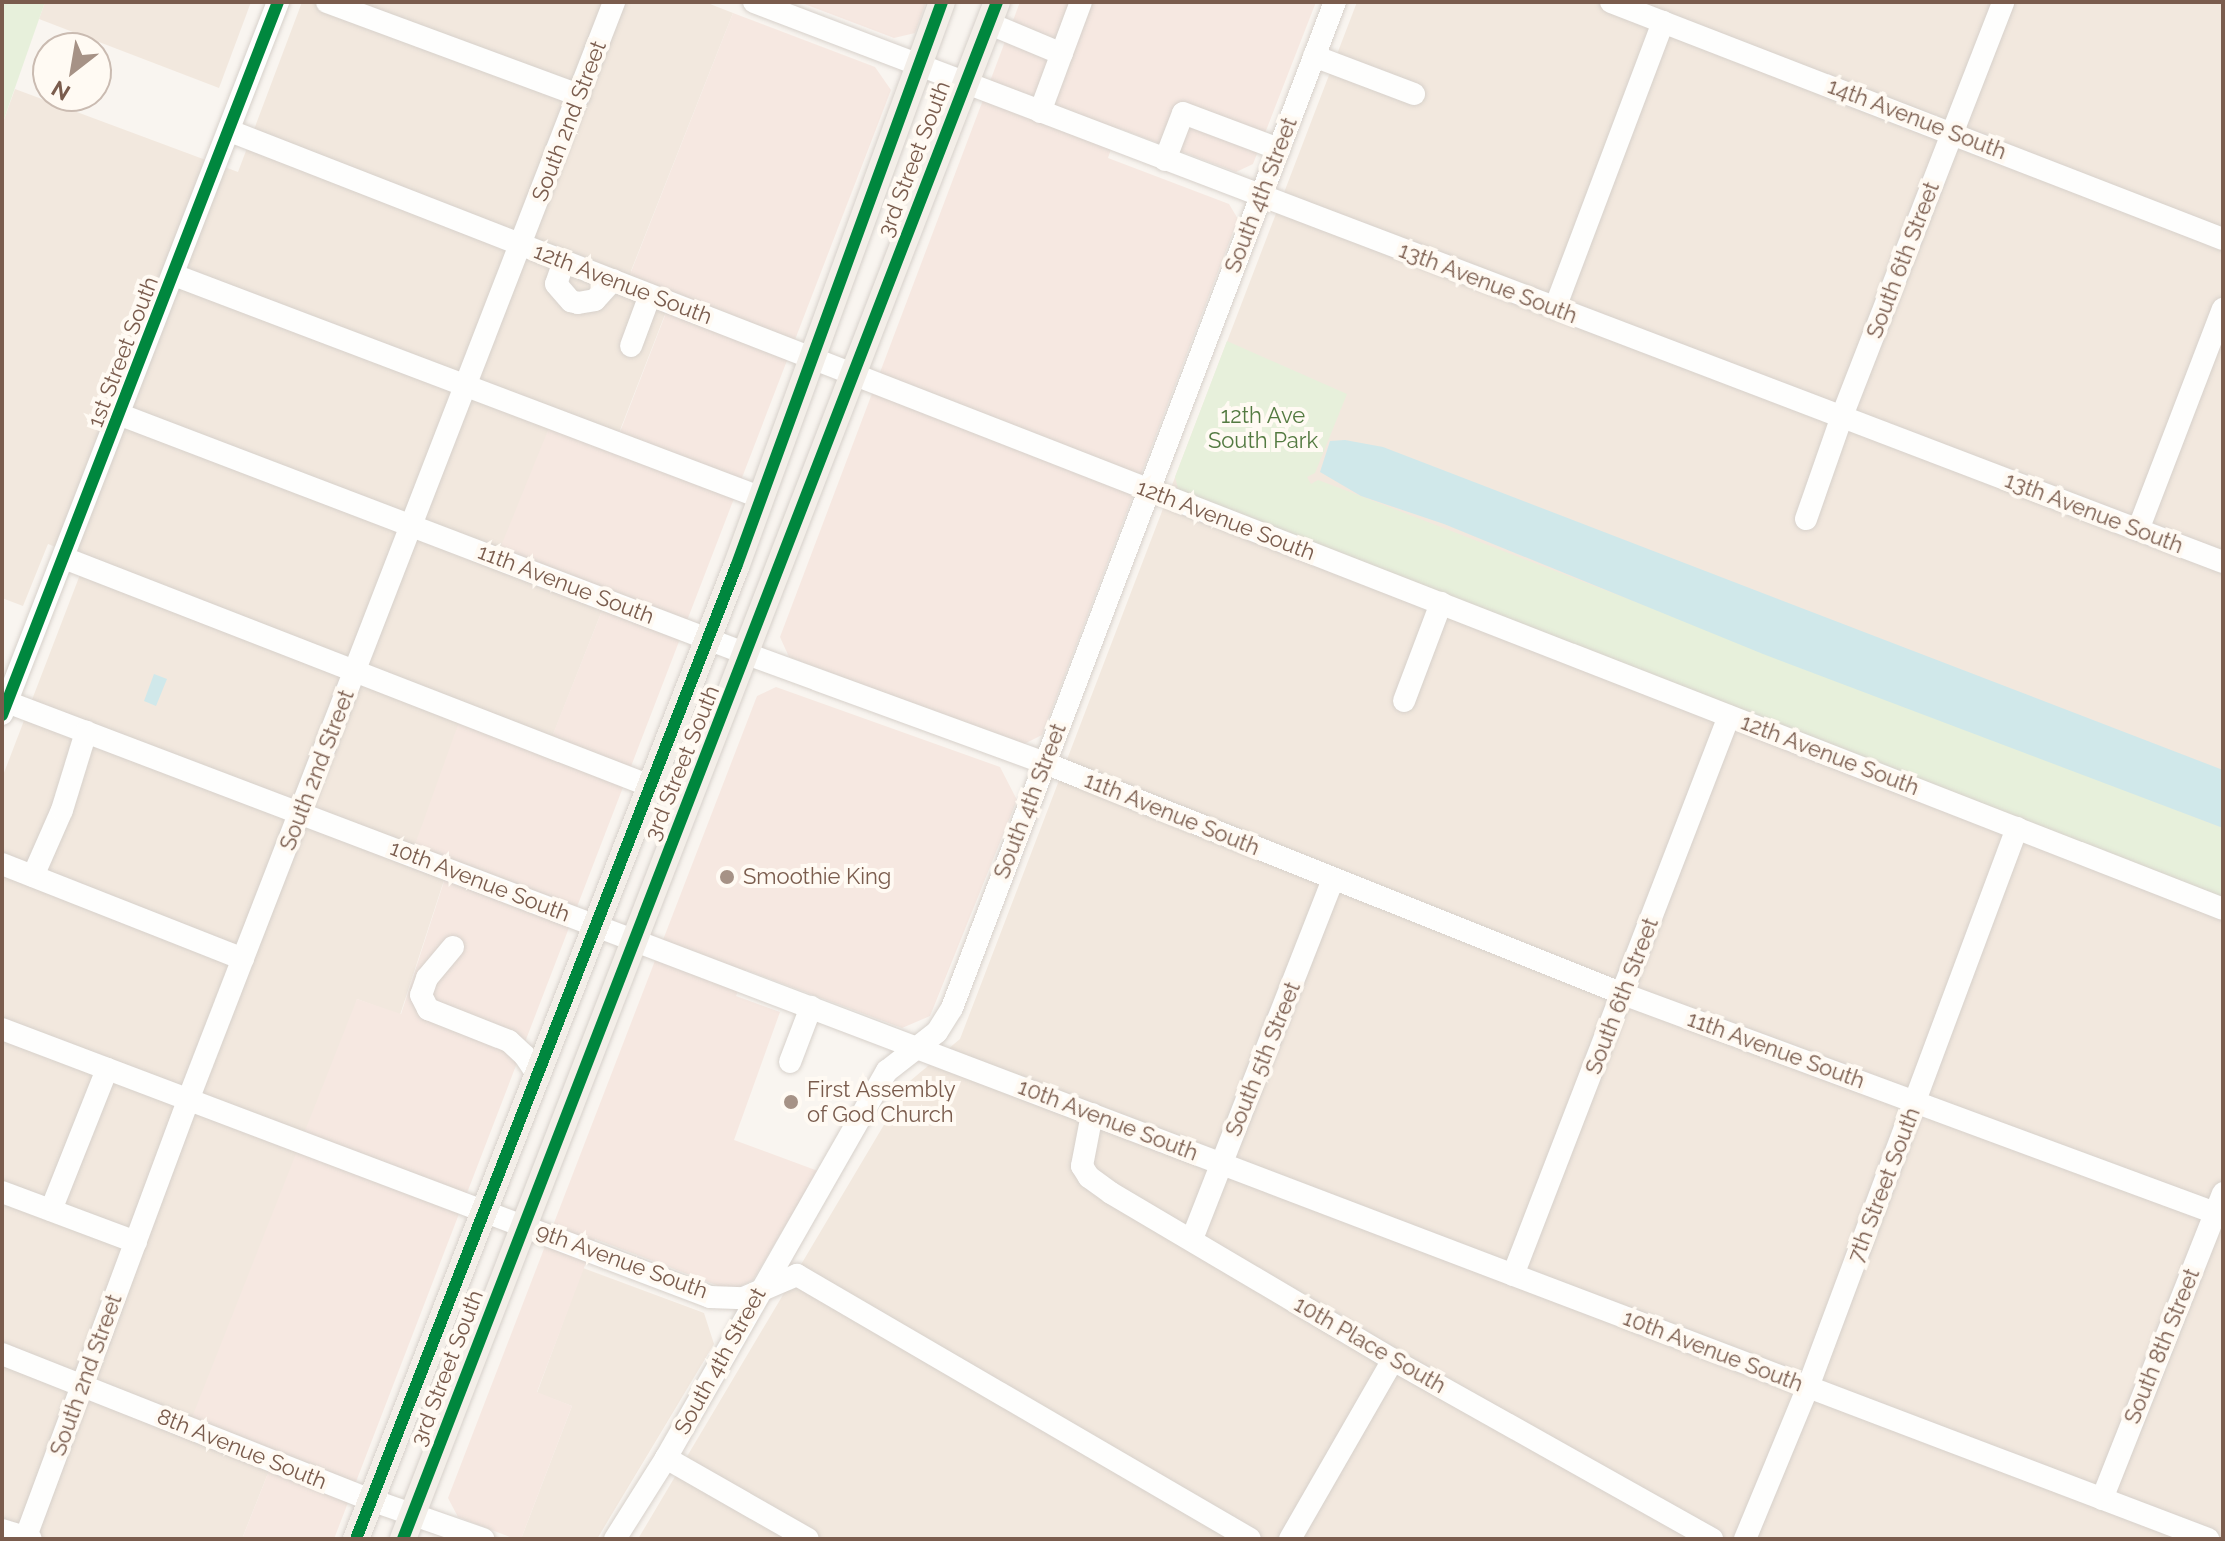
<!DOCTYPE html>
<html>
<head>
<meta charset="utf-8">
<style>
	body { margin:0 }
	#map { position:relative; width:2225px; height:1541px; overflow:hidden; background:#f9f5f0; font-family:Raleway,sans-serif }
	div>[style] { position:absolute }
	.residential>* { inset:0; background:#f2e8de }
	.commercial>* { inset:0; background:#f6e8e1 }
	.green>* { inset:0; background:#e7f0db }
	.water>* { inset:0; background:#d0e8ea }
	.roads { filter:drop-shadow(0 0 2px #d7d1cb) drop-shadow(0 0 2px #d7d1cb) }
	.minor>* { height:22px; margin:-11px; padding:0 11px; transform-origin:11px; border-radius:11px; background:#fefefd }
	.major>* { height:26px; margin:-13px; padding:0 13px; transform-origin:13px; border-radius:13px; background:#f3eee8 }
	.cycleway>* { height:12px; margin:-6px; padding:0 6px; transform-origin:6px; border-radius:6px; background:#00873e }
	.dots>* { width:22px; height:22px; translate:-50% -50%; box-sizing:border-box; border:4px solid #fffaf3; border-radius:50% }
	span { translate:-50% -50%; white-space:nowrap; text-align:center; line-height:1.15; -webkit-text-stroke:8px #fffaf3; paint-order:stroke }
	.street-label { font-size:22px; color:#7a5c4d }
	.park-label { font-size:22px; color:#537a41 }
	.poi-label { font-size:22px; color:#7a5c4d }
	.left { translate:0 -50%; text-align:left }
	.frame { position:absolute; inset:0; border:4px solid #7a5c4d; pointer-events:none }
	.north { position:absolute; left:32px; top:32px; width:80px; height:80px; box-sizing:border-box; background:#fffaf3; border:2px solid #cabbb1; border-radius:50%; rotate:211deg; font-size:22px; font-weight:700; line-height:32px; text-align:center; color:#7a5c4d }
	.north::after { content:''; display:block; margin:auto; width:28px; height:36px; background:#a69286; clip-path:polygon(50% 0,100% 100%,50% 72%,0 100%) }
</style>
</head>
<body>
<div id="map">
	<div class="residential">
		<div style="clip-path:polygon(45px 2px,251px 2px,219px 88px,39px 19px)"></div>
		<div style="clip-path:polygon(302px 2px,705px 2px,733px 13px,631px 271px,671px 299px,617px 438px,605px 603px,551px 740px,449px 865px,400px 1015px,357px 999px,274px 1458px,242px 1539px,2px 1539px,2px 778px,86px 559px,48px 544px,23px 606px,2px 598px,2px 125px,15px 89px,238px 172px)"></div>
		<div style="clip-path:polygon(1357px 2px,2223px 2px,2223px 1539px,638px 1539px,910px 1081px,960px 1039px)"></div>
		<div style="clip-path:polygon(583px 1268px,704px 1313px,714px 1344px,597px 1539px,521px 1539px,572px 1406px,537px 1393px)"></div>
	</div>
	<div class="commercial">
		<div style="clip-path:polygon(799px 2px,926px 2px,915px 33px,894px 38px)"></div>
		<div style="clip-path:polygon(1020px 2px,1316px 2px,1253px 164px,1236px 172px,1118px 128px,1108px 158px,1229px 204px,1238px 219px,1042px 735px,1022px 745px,789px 657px,780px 637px)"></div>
		<div style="clip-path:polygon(733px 13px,875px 67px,891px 90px,334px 1539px,242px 1539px,274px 1458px,189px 1425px,357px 999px,401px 1014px,449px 866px,412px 853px,464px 708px,551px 739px,605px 603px,495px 561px,555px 413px,618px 437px,671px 300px,627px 282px)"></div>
		<div style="clip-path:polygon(776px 687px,1000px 767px,1017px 800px,930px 1016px,902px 1028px,746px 970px,736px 996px,780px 1012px,734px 1140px,818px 1171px,753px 1280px,732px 1291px,595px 1239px,537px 1392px,572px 1406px,521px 1539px,515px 1539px,458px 1517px,448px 1498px,757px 696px)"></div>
	</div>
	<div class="green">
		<div style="clip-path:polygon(2px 2px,45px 2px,2px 125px)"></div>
		<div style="clip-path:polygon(1227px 341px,1347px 394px,1315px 473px,1307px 477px,1311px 484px,1318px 480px,1337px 487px,2223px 828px,2223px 903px,1180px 496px,1175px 477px)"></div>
	</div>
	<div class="water">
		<div style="clip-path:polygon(1345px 440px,1383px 447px,2223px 770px,2223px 828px,1763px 654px,1444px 524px,1361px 496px,1320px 472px,1330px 441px)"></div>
		<div style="clip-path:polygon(154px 674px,167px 679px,156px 706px,144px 701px)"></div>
	</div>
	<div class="roads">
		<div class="minor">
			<div style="left:327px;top:2px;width:269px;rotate:20.3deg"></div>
			<div style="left:754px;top:2px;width:1572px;rotate:20.87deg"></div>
			<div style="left:1611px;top:2px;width:656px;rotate:21.17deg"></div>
			<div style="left:988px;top:23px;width:80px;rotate:22.7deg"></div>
			<div style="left:1314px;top:56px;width:107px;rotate:20.8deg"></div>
			<div style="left:1040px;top:112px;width:117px;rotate:-69.6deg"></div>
			<div style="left:230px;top:131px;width:2139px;rotate:21.32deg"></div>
			<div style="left:1165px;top:160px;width:50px;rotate:-69deg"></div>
			<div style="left:1183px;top:113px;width:103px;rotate:20.6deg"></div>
			<div style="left:564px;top:261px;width:24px;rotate:109deg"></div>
			<div style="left:556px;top:284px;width:23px;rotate:49deg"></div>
			<div style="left:571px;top:301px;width:7px;rotate:16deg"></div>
			<div style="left:578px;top:303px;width:17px;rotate:-10deg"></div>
			<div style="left:595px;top:300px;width:27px;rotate:-48deg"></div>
			<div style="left:174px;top:275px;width:629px;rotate:20.77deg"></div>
			<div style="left:1555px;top:308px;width:306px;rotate:-69.3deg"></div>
			<div style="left:631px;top:346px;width:54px;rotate:-69.6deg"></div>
			<div style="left:121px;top:415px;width:670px;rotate:20.9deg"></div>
			<div style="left:747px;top:654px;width:317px;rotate:20.1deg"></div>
			<div style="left:1045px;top:763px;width:622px;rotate:21.78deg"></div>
			<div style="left:1623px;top:994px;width:640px;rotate:20.3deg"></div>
			<div style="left:1806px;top:519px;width:109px;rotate:-70.7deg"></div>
			<div style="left:1842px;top:416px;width:444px;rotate:-68.7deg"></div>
			<div style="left:2138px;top:530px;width:237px;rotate:-69deg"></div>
			<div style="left:64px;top:558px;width:629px;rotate:21.26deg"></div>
			<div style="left:1404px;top:701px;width:105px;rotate:-69.3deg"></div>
			<div style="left:7px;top:702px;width:2355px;rotate:20.82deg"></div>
			<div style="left:2px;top:714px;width:764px;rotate:-68.81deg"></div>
			<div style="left:2px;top:864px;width:259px;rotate:21.5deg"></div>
			<div style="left:33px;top:876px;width:72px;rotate:-66.3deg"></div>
			<div style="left:62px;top:810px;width:82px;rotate:-72.9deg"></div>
			<div style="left:453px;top:947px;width:40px;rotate:130deg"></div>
			<div style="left:427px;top:978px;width:18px;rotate:109deg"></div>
			<div style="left:421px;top:995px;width:16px;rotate:63deg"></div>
			<div style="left:428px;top:1009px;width:87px;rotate:21.6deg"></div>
			<div style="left:509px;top:1041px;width:22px;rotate:43deg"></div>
			<div style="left:525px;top:1056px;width:25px;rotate:56deg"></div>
			<div style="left:2px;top:1029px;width:757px;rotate:20.73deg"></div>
			<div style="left:710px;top:1297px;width:33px;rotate:2deg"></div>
			<div style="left:743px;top:1298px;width:59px;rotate:-23.1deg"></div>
			<div style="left:797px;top:1275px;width:524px;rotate:30.23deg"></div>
			<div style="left:790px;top:1062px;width:59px;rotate:-69.1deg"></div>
			<div style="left:1092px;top:1114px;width:53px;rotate:100.9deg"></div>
			<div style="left:1082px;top:1166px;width:13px;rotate:58deg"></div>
			<div style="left:1089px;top:1177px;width:27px;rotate:36deg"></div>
			<div style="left:1111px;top:1193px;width:328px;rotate:30.6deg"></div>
			<div style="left:1393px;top:1360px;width:366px;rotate:29.3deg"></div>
			<div style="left:2px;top:1192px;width:143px;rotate:20.5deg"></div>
			<div style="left:51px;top:1210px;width:152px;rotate:-68.3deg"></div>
			<div style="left:1192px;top:1239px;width:387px;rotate:-68.6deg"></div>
			<div style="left:1513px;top:1275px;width:599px;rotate:-68.87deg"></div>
			<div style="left:2px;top:1354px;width:397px;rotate:21.6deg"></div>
			<div style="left:371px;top:1500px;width:119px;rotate:19.2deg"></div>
			<div style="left:666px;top:1458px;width:163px;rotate:29.7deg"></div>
			<div style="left:2102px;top:1499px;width:329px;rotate:-68.4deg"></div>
			<div style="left:2px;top:1530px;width:30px;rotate:17deg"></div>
			<div style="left:25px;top:1539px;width:468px;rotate:-69.6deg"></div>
			<div style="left:188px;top:1100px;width:1178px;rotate:-68.79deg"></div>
			<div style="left:615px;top:1539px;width:96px;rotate:-57.8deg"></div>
			<div style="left:666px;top:1458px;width:446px;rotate:-60.3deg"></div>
			<div style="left:887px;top:1071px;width:63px;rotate:-38deg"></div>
			<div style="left:937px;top:1032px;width:28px;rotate:-58deg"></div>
			<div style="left:952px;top:1008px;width:1076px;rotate:-69.16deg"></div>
			<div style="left:1290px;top:1539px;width:207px;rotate:-60.1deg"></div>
			<div style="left:1745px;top:1539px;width:165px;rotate:-67.5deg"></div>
			<div style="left:1808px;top:1387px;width:597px;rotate:-69.5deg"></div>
		</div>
		<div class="major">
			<div style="left:356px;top:1539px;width:1044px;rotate:-68.65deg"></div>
			<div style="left:736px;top:567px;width:601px;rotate:-69.97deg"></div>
			<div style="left:403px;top:1539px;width:1648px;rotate:-68.87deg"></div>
		</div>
	</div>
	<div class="cycleway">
		<div style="left:2px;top:715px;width:765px;rotate:-68.84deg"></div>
		<div style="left:356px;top:1539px;width:1044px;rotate:-68.65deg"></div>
		<div style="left:736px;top:567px;width:601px;rotate:-69.97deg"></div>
		<div style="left:403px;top:1539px;width:1648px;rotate:-68.87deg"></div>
	</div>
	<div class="dots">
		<div style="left:727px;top:877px;background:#a69286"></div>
		<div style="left:791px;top:1102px;background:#a69286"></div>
	</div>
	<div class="street-label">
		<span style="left:1917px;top:119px;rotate:21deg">14th Avenue South</span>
		<span style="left:569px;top:121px;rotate:-69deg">South 2nd Street</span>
		<span style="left:914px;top:159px;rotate:-69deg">3rd Street South</span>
		<span style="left:1261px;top:195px;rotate:-69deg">South 4th Street</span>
		<span style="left:1903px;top:260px;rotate:-69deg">South 6th Street</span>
		<span style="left:1488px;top:283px;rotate:21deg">13th Avenue South</span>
		<span style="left:623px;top:284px;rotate:21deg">12th Avenue South</span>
		<span style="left:123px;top:352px;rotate:-69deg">1st Street South</span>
		<span style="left:2094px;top:513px;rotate:21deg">13th Avenue South</span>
		<span style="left:1226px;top:520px;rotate:21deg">12th Avenue South</span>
		<span style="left:566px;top:584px;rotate:21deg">11th Avenue South</span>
		<span style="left:1830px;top:755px;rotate:21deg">12th Avenue South</span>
		<span style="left:682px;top:763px;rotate:-68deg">3rd Street South</span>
		<span style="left:317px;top:770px;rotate:-69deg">South 2nd Street</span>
		<span style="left:1030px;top:801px;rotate:-69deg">South 4th Street</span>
		<span style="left:1172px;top:814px;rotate:22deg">11th Avenue South</span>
		<span style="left:480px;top:881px;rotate:21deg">10th Avenue South</span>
		<span style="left:1622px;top:996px;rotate:-69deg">South 6th Street</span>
		<span style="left:1776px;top:1050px;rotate:20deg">11th Avenue South</span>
		<span style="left:1263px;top:1059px;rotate:-68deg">South 5th Street</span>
		<span style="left:1108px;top:1120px;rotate:21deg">10th Avenue South</span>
		<span style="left:1884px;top:1185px;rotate:-69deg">7th Street South</span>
		<span style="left:622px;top:1261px;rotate:20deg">9th Avenue South</span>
		<span style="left:1370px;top:1345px;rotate:30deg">10th Place South</span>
		<span style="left:2162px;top:1346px;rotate:-68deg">South 8th Street</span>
		<span style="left:1713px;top:1351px;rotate:21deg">10th Avenue South</span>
		<span style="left:720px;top:1361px;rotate:-61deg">South 4th Street</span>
		<span style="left:447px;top:1368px;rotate:-69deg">3rd Street South</span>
		<span style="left:86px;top:1375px;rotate:-70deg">South 2nd Street</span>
		<span style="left:242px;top:1449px;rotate:22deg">8th Avenue South</span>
	</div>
	<div class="park-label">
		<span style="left:1263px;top:428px">12th Ave<br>South Park</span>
	</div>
	<div class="poi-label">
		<span class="left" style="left:743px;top:877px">Smoothie King</span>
		<span class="left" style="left:807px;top:1102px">First Assembly<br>of God Church</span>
	</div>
	<div class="frame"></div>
	<div class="north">N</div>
</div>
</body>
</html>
